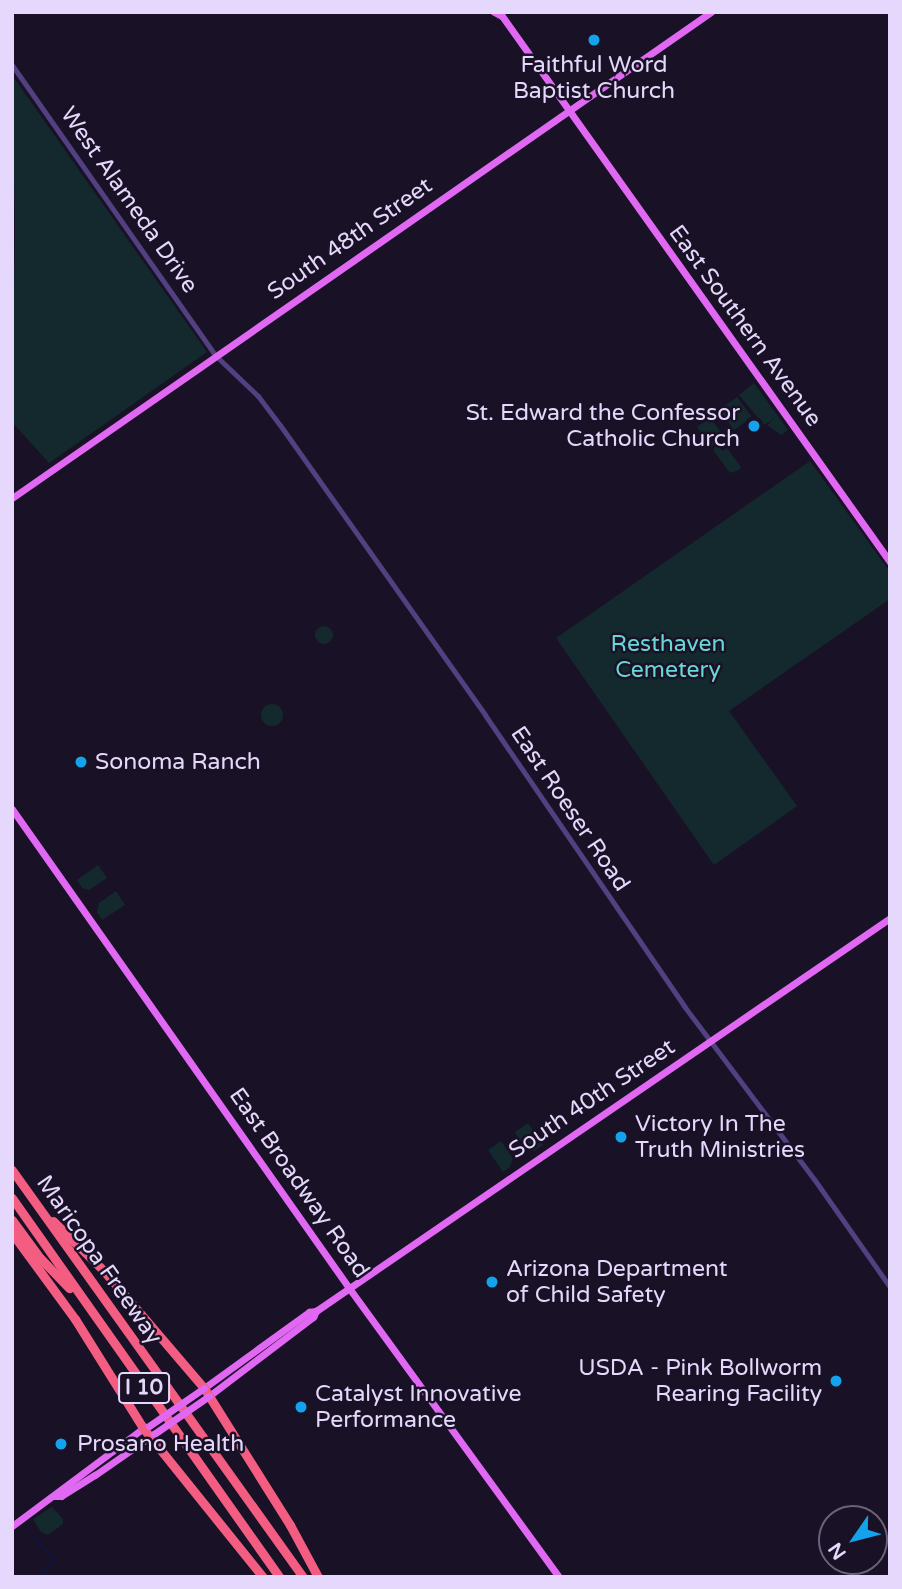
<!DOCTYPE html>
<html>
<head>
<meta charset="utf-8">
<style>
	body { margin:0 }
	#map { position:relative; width:902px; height:1589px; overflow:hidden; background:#191125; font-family:"Varela Round",sans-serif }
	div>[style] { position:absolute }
	.green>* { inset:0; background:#14292e }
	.round { border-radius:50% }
	.stream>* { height:2px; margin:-1px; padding:0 1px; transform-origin:1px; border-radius:1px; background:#0f1540 }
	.minor>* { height:5px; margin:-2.5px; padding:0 2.5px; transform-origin:2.5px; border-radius:2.5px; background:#524080 }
	.major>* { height:7px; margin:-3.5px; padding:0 3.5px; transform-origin:3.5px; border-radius:3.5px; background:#e068f3 }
	.highway>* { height:9px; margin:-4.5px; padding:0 4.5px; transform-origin:4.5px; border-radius:4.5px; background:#f25d81 }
	.major-bridge>* { height:7px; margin:-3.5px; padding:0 3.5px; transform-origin:3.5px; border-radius:3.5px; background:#e068f3 }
	.dots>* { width:19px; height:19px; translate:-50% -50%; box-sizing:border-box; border:4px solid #191125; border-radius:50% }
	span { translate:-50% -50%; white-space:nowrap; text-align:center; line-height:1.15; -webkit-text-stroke:5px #191125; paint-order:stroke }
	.shield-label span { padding:2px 5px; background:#191125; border:2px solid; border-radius:5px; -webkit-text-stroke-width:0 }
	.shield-label { font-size:21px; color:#e5d8fc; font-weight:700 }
	.poi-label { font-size:23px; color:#e5d8fc }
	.right { translate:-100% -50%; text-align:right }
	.left { translate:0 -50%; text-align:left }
	.street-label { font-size:23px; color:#e5d8fc }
	.park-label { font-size:23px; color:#69d6d5 }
	.frame { position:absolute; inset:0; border:14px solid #e5d8fc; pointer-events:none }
	.north { position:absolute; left:818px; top:1505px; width:70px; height:70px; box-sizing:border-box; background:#191125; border:2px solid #6b617b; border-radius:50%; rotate:235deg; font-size:19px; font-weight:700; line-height:28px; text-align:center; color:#e5d8fc }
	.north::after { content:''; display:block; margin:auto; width:24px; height:32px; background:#14a2ec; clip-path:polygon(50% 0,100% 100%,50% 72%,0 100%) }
</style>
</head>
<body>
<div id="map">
	<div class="green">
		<div style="clip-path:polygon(12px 75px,207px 352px,49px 463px,12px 422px,15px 227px)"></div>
		<div style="clip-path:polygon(754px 383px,788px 430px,781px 435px,767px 425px,775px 418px,764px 425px,739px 395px)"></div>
		<div style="clip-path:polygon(737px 397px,752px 417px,734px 430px,724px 416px,715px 422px,711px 416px)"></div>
		<div style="clip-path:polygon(711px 418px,724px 437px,711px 447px,697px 427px)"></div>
		<div style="clip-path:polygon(717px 444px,722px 451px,727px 448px,741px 467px,739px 470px,730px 473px,713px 450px)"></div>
		<div style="clip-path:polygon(810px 461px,890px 572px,890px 599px,729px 711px,797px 806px,714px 865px,556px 638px)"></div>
		<div class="round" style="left:315px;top:626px;width:18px;height:18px"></div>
		<div class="round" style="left:261px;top:704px;width:22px;height:22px"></div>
		<div style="clip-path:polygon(98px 865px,107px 878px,89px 890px,82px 888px,77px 880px)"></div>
		<div style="clip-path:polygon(116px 891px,125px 905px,102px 920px,97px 912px,99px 903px)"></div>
		<div style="clip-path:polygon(528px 1123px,543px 1145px,534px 1151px,526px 1149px,515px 1132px)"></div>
		<div style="clip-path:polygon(501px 1141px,513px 1159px,510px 1167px,503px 1172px,488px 1150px)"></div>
		<div style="clip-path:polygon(52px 1507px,63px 1519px,63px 1524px,48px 1535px,41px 1532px,33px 1519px)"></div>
	</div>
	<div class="stream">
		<div style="left:34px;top:1536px;width:31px;rotate:50deg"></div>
		<div style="left:54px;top:1560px;width:23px;rotate:131deg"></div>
	</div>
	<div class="minor">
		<div style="left:12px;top:65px;width:355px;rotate:55deg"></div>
		<div style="left:216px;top:356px;width:58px;rotate:43.6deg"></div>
		<div style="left:258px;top:396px;width:36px;rotate:53deg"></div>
		<div style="left:280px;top:425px;width:355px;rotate:54.7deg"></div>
		<div style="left:485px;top:715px;width:353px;rotate:55.6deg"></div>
		<div style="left:684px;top:1006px;width:216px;rotate:53.1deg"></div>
		<div style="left:814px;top:1179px;width:132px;rotate:54.9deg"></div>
	</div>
	<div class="major">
		<div style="left:494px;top:12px;width:9px;rotate:27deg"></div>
		<div style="left:502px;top:16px;width:670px;rotate:54.6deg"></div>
		<div style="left:12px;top:498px;width:851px;rotate:-34.81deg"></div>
		<div style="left:12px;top:809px;width:586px;rotate:54.87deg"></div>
		<div style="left:349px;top:1288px;width:357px;rotate:54deg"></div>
		<div style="left:204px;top:1388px;width:130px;rotate:-35.9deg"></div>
		<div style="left:309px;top:1312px;width:7px;rotate:-8deg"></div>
		<div style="left:316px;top:1311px;width:696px;rotate:-34.4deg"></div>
		<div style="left:209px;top:1396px;width:131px;rotate:-37.2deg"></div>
		<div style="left:313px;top:1317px;width:7px;rotate:-63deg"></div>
		<div style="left:54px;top:1496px;width:7px"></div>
		<div style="left:61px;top:1496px;width:40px;rotate:-32deg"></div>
		<div style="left:95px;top:1475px;width:72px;rotate:-34.8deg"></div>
		<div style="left:12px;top:1526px;width:166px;rotate:-36.7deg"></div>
	</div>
	<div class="highway">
		<div style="left:12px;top:1170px;width:500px;rotate:54.44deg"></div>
		<div style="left:12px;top:1198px;width:464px;rotate:54.8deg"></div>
		<div style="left:12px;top:1220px;width:47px;rotate:53.6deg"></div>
		<div style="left:40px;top:1258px;width:42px;rotate:46deg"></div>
		<div style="left:53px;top:1221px;width:71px;rotate:44.4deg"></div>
		<div style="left:104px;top:1271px;width:154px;rotate:49.5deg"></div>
		<div style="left:204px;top:1388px;width:162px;rotate:57.9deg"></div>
		<div style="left:290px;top:1525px;width:59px;rotate:61.7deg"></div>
		<div style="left:12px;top:1233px;width:107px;rotate:53.8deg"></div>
		<div style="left:75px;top:1319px;width:128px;rotate:58deg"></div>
		<div style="left:143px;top:1428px;width:191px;rotate:51.2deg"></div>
	</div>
	<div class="major-bridge">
		<div style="left:149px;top:1426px;width:67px;rotate:-34.6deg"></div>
		<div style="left:154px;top:1434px;width:67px;rotate:-34.6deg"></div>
	</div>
	<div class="dots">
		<div style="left:594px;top:40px;background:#14a2ec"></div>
		<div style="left:754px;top:426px;background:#14a2ec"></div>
		<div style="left:81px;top:762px;background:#14a2ec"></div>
		<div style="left:621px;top:1137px;background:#14a2ec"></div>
		<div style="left:492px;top:1282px;background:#14a2ec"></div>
		<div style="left:836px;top:1381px;background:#14a2ec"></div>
		<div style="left:301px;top:1407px;background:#14a2ec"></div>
		<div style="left:61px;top:1444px;background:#14a2ec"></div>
	</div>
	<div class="shield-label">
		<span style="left:144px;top:1388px">I 10</span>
	</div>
	<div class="poi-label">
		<span style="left:594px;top:78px">Faithful Word<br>Baptist Church</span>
		<span class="right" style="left:740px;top:426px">St. Edward the Confessor<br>Catholic Church</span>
		<span class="left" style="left:95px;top:762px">Sonoma Ranch</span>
		<span class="left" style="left:635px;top:1137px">Victory In The<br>Truth Ministries</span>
		<span class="left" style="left:506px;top:1282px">Arizona Department<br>of Child Safety</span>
		<span class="right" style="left:822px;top:1381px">USDA - Pink Bollworm<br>Rearing Facility</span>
		<span class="left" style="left:315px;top:1407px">Catalyst Innovative<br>Performance</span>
		<span class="left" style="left:77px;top:1444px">Prosano Health</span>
	</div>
	<div class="street-label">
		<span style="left:129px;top:200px;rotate:55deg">West Alameda Drive</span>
		<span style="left:350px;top:239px;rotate:-35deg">South 48th Street</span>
		<span style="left:745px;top:326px;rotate:54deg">East Southern Avenue</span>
		<span style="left:570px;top:809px;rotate:56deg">East Roeser Road</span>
		<span style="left:592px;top:1099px;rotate:-34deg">South 40th Street</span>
		<span style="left:299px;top:1183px;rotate:55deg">East Broadway Road</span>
		<span style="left:99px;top:1260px;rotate:55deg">Maricopa Freeway</span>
	</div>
	<div class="park-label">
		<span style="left:668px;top:657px">Resthaven<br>Cemetery</span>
	</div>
	<div class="frame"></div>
	<div class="north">N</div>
</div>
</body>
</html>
